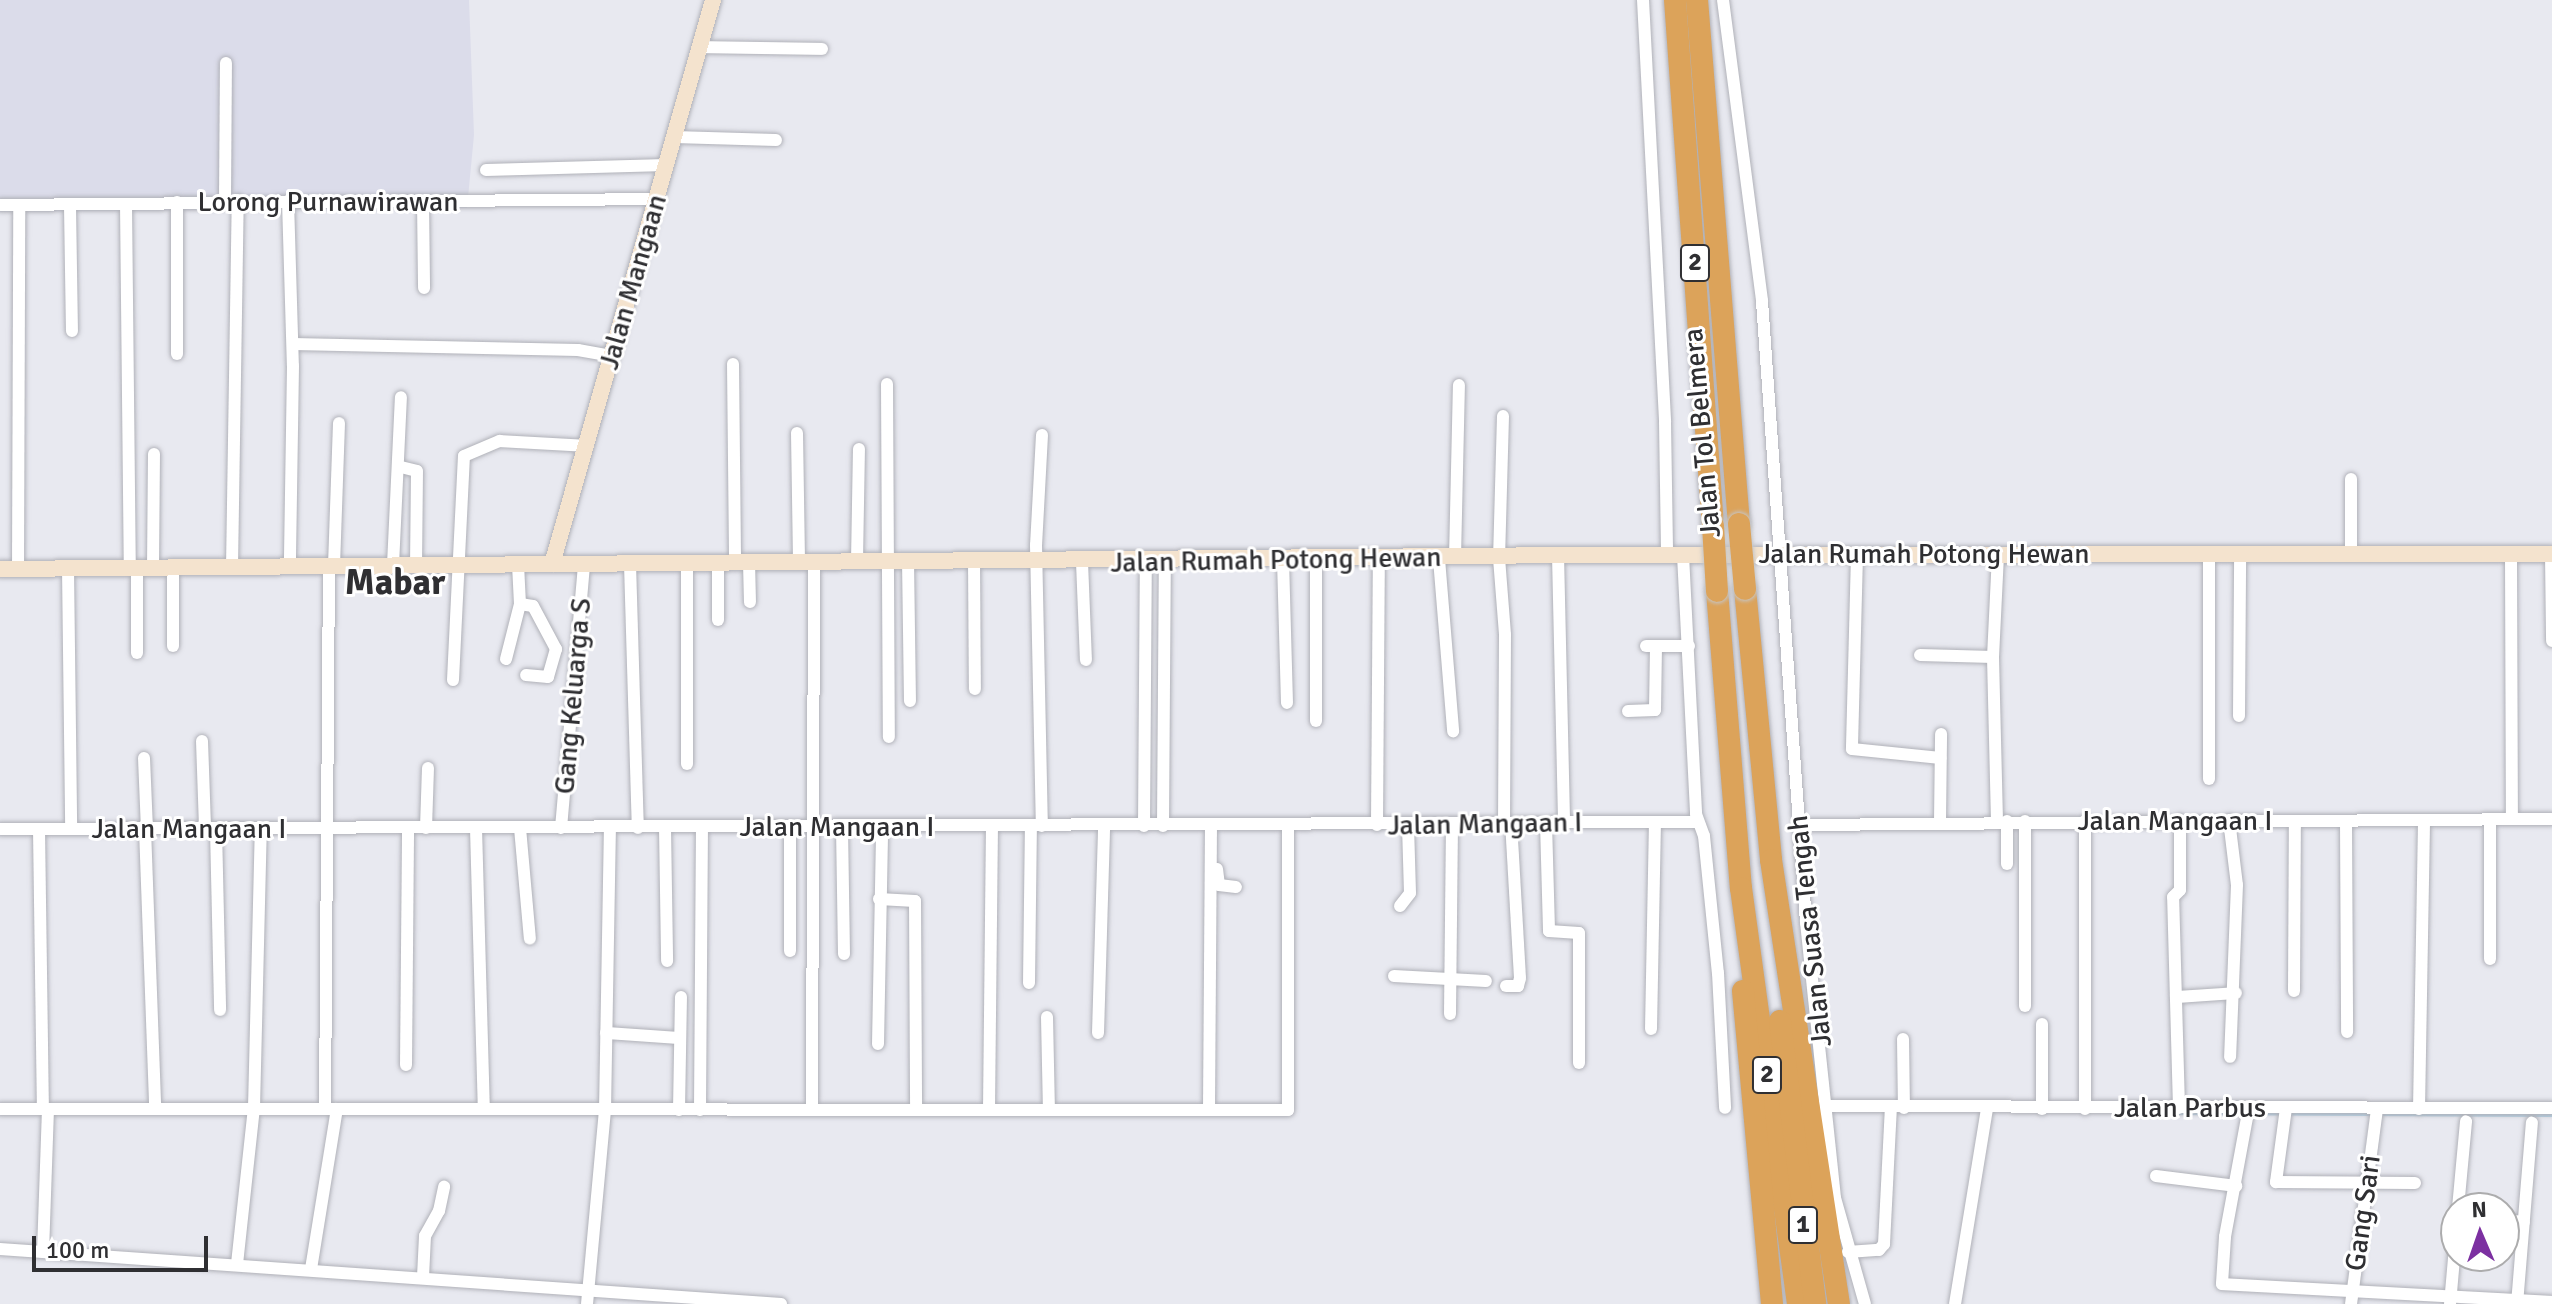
<!DOCTYPE html>
<html>
<head>
<meta charset="utf-8">
<style>
	body { margin:0 }
	#map { position:relative; width:2552px; height:1304px; overflow:hidden; background:#e8e9f0; font-family:Signika,sans-serif }
	div>[style] { position:absolute }
	.built>* { inset:0; background:#dbdcea }
	.stream>* { height:4px; margin:-2px; padding:0 2px; transform-origin:2px; border-radius:2px; background:#b1d0e4 }
	.roads { filter:drop-shadow(0 0 2px #b0b1b8) drop-shadow(0 0 2px #b0b1b8) }
	.street>* { height:12px; margin:-6px; padding:0 6px; transform-origin:6px; border-radius:6px; background:#fff }
	.secondary>* { height:16px; margin:-8px; padding:0 8px; transform-origin:8px; border-radius:8px; background:#f4e3ce }
	.highway>* { height:22px; margin:-11px; padding:0 11px; transform-origin:11px; border-radius:11px; background:#dca35a }
	.bridges { filter:drop-shadow(0 0 2px #c5c5c6) drop-shadow(0 0 2px #c5c5c6) }
	.highway-bridge>* { height:22px; margin:-11px; padding:0 11px; transform-origin:11px; border-radius:11px; background:#dca35a }
	span { translate:-50% -50%; white-space:nowrap; text-align:center; line-height:1.15; -webkit-text-stroke:6px #fff; paint-order:stroke }
	.shield-label span { padding:2px 6px; background:#fff; border:2px solid; border-radius:6px; -webkit-text-stroke-width:0 }
	.shield-label { font-size:26px; color:#2f2f32; font-weight:700 }
	.street-label { font-size:28px; color:#2f2f32 }
	.district-label { font-size:36px; color:#2f2f32; font-weight:700 }
	.north { position:absolute; left:2440px; top:1192px; width:80px; height:80px; box-sizing:border-box; background:#fff; border:2px solid #acacad; border-radius:50%; rotate:358deg; font-size:22px; font-weight:700; line-height:32px; text-align:center; color:#2f2f32 }
	.north::after { content:''; display:block; margin:auto; width:28px; height:36px; background:#7c30a1; clip-path:polygon(50% 0,100% 100%,50% 72%,0 100%) }
	.scale { position:absolute; left:32px; top:1236px; width:176px; height:36px; box-sizing:border-box; border:4px solid #2f2f32; border-top:0; padding-left:10px; font-size:24px; line-height:28px; white-space:nowrap; color:#2f2f32; -webkit-text-stroke:6px #fff; paint-order:stroke }
</style>
</head>
<body>
<div id="map">
	<div class="built">
		<div style="clip-path:polygon(0 0,469px 0,474px 135px,467px 208px,0 212px)"></div>
	</div>
	<div class="stream">
		<div style="left:2175px;top:1113px;width:377px;rotate:0.3deg"></div>
	</div>
	<div class="roads">
		<div class="street">
			<div style="left:1643px;top:0;width:423px;rotate:87deg"></div>
			<div style="left:1665px;top:422px;width:133px;rotate:89.1deg"></div>
			<div style="left:1723px;top:0;width:304px;rotate:82.6deg"></div>
			<div style="left:1762px;top:301px;width:623px;rotate:85.95deg"></div>
			<div style="left:1806px;top:922px;width:278px;rotate:84deg"></div>
			<div style="left:1835px;top:1198px;width:110px;rotate:74.2deg"></div>
			<div style="left:700px;top:47px;width:122px;rotate:0.9deg"></div>
			<div style="left:674px;top:137px;width:102px;rotate:1.7deg"></div>
			<div style="left:486px;top:170px;width:180px;rotate:-1.6deg"></div>
			<div style="left:225px;top:200px;width:137px;rotate:-89.6deg"></div>
			<div style="left:288px;top:201px;width:165px;rotate:88.3deg"></div>
			<div style="left:293px;top:366px;width:200px;rotate:90.9deg"></div>
			<div style="left:177px;top:202px;width:152px;rotate:90deg"></div>
			<div style="left:423px;top:202px;width:86px;rotate:89.3deg"></div>
			<div style="left:126px;top:204px;width:364px;rotate:89.4deg"></div>
			<div style="left:0;top:205px;width:656px;rotate:-0.52deg"></div>
			<div style="left:70px;top:206px;width:125px;rotate:89.1deg"></div>
			<div style="left:293px;top:344px;width:285px;rotate:1.2deg"></div>
			<div style="left:578px;top:350px;width:35px;rotate:10deg"></div>
			<div style="left:733px;top:364px;width:198px;rotate:89.4deg"></div>
			<div style="left:887px;top:384px;width:353px;rotate:89.7deg"></div>
			<div style="left:1503px;top:416px;width:142px;rotate:91.6deg"></div>
			<div style="left:1499px;top:558px;width:77px;rotate:85.5deg"></div>
			<div style="left:1505px;top:635px;width:187px;rotate:90.3deg"></div>
			<div style="left:797px;top:433px;width:128px;rotate:89.1deg"></div>
			<div style="left:1042px;top:435px;width:110px;rotate:93.1deg"></div>
			<div style="left:1036px;top:545px;width:281px;rotate:88.8deg"></div>
			<div style="left:401px;top:467px;width:16px;rotate:14deg"></div>
			<div style="left:417px;top:471px;width:94px;rotate:90.6deg"></div>
			<div style="left:2351px;top:479px;width:74px;rotate:90deg"></div>
			<div style="left:2551px;top:554px;width:87px;rotate:89.3deg"></div>
			<div style="left:1558px;top:555px;width:266px;rotate:88.7deg"></div>
			<div style="left:1683px;top:555px;width:259px;rotate:87.1deg"></div>
			<div style="left:1696px;top:814px;width:23px;rotate:70deg"></div>
			<div style="left:1704px;top:836px;width:138px;rotate:84.2deg"></div>
			<div style="left:1718px;top:973px;width:135px;rotate:87deg"></div>
			<div style="left:1857px;top:555px;width:194px;rotate:91.5deg"></div>
			<div style="left:1852px;top:749px;width:89px;rotate:5.8deg"></div>
			<div style="left:2209px;top:555px;width:224px;rotate:90deg"></div>
			<div style="left:2511px;top:555px;width:264px;rotate:89.8deg"></div>
			<div style="left:1455px;top:558px;width:173px;rotate:-88.7deg"></div>
			<div style="left:1439px;top:559px;width:173px;rotate:85.3deg"></div>
			<div style="left:908px;top:560px;width:141px;rotate:89.2deg"></div>
			<div style="left:1283px;top:560px;width:143px;rotate:88.4deg"></div>
			<div style="left:1316px;top:560px;width:161px;rotate:90deg"></div>
			<div style="left:857px;top:561px;width:112px;rotate:-89deg"></div>
			<div style="left:974px;top:561px;width:128px;rotate:89.6deg"></div>
			<div style="left:749px;top:562px;width:40px;rotate:88.6deg"></div>
			<div style="left:1082px;top:562px;width:98px;rotate:87.7deg"></div>
			<div style="left:718px;top:563px;width:57px;rotate:90deg"></div>
			<div style="left:630px;top:564px;width:264px;rotate:88.3deg"></div>
			<div style="left:393px;top:565px;width:168px;rotate:-87.3deg"></div>
			<div style="left:334px;top:566px;width:143px;rotate:-88deg"></div>
			<div style="left:153px;top:567px;width:113px;rotate:-89.5deg"></div>
			<div style="left:173px;top:567px;width:79px;rotate:90deg"></div>
			<div style="left:232px;top:567px;width:367px;rotate:-89.1deg"></div>
			<div style="left:68px;top:568px;width:261px;rotate:89.3deg"></div>
			<div style="left:137px;top:568px;width:85px;rotate:90deg"></div>
			<div style="left:18px;top:569px;width:364px;rotate:-89.8deg"></div>
			<div style="left:520px;top:604px;width:13px;rotate:9deg"></div>
			<div style="left:533px;top:606px;width:49px;rotate:61.9deg"></div>
			<div style="left:556px;top:649px;width:29px;rotate:106deg"></div>
			<div style="left:548px;top:677px;width:22px;rotate:-175deg"></div>
			<div style="left:1646px;top:646px;width:43px"></div>
			<div style="left:1920px;top:655px;width:73px;rotate:1.6deg"></div>
			<div style="left:506px;top:659px;width:57px;rotate:-75.7deg"></div>
			<div style="left:520px;top:604px;width:40px;rotate:-92.9deg"></div>
			<div style="left:453px;top:680px;width:224px;rotate:-87.2deg"></div>
			<div style="left:464px;top:456px;width:39px;rotate:-23deg"></div>
			<div style="left:500px;top:441px;width:87px;rotate:3.3deg"></div>
			<div style="left:1628px;top:711px;width:27px;rotate:-2deg"></div>
			<div style="left:1655px;top:710px;width:64px;rotate:-89.1deg"></div>
			<div style="left:2239px;top:716px;width:162px;rotate:-89.6deg"></div>
			<div style="left:202px;top:741px;width:88px;rotate:88deg"></div>
			<div style="left:144px;top:758px;width:71px;rotate:87.6deg"></div>
			<div style="left:687px;top:764px;width:201px;rotate:-90deg"></div>
			<div style="left:2229px;top:820px;width:65px;rotate:83deg"></div>
			<div style="left:2237px;top:885px;width:172px;rotate:92.3deg"></div>
			<div style="left:1940px;top:821px;width:87px;rotate:-89.3deg"></div>
			<div style="left:1997px;top:821px;width:164px;rotate:-91.4deg"></div>
			<div style="left:1993px;top:657px;width:103px;rotate:-87.2deg"></div>
			<div style="left:2007px;top:821px;width:43px;rotate:90deg"></div>
			<div style="left:2346px;top:821px;width:211px;rotate:89.7deg"></div>
			<div style="left:1546px;top:823px;width:108px;rotate:88.4deg"></div>
			<div style="left:1549px;top:931px;width:30px;rotate:4deg"></div>
			<div style="left:1579px;top:933px;width:130px;rotate:90deg"></div>
			<div style="left:1377px;top:825px;width:266px;rotate:-89.6deg"></div>
			<div style="left:1798px;top:825px;width:754px;rotate:-0.46deg"></div>
			<div style="left:1144px;top:826px;width:264px;rotate:-89.6deg"></div>
			<div style="left:1163px;top:826px;width:265px;rotate:-89.6deg"></div>
			<div style="left:665px;top:827px;width:134px;rotate:89.1deg"></div>
			<div style="left:842px;top:827px;width:127px;rotate:89.1deg"></div>
			<div style="left:426px;top:828px;width:60px;rotate:-88.1deg"></div>
			<div style="left:476px;top:828px;width:280px;rotate:88.4deg"></div>
			<div style="left:520px;top:828px;width:111px;rotate:84.9deg"></div>
			<div style="left:561px;top:828px;width:264px;rotate:-85deg"></div>
			<div style="left:0;top:829px;width:1696px;rotate:-0.24deg"></div>
			<div style="left:39px;top:829px;width:280px;rotate:89.2deg"></div>
			<div style="left:145px;top:829px;width:277px;rotate:87.9deg"></div>
			<div style="left:216px;top:829px;width:181px;rotate:88.7deg"></div>
			<div style="left:1217px;top:869px;width:16px;rotate:83deg"></div>
			<div style="left:1219px;top:885px;width:17px;rotate:7deg"></div>
			<div style="left:879px;top:899px;width:36px;rotate:3deg"></div>
			<div style="left:915px;top:901px;width:209px;rotate:89.7deg"></div>
			<div style="left:1400px;top:906px;width:16px;rotate:-52deg"></div>
			<div style="left:1410px;top:893px;width:68px;rotate:-91.7deg"></div>
			<div style="left:790px;top:951px;width:124px;rotate:-90deg"></div>
			<div style="left:2490px;top:959px;width:139px;rotate:-90deg"></div>
			<div style="left:1394px;top:976px;width:92px;rotate:3.1deg"></div>
			<div style="left:1029px;top:983px;width:157px;rotate:-89.3deg"></div>
			<div style="left:1506px;top:986px;width:12px"></div>
			<div style="left:1518px;top:986px;width:8px;rotate:-76deg"></div>
			<div style="left:1520px;top:978px;width:155px;rotate:-93.3deg"></div>
			<div style="left:2294px;top:991px;width:169px;rotate:-89.7deg"></div>
			<div style="left:2176px;top:997px;width:60px;rotate:-3.8deg"></div>
			<div style="left:2025px;top:1006px;width:185px;rotate:-90deg"></div>
			<div style="left:1450px;top:1014px;width:189px;rotate:-89.4deg"></div>
			<div style="left:1047px;top:1017px;width:93px;rotate:88.8deg"></div>
			<div style="left:2042px;top:1024px;width:85px;rotate:90deg"></div>
			<div style="left:1651px;top:1029px;width:206px;rotate:-88.9deg"></div>
			<div style="left:606px;top:1033px;width:74px;rotate:3.9deg"></div>
			<div style="left:1098px;top:1033px;width:207px;rotate:-88.3deg"></div>
			<div style="left:1903px;top:1039px;width:69px;rotate:89.2deg"></div>
			<div style="left:878px;top:1044px;width:217px;rotate:-88.9deg"></div>
			<div style="left:406px;top:1065px;width:237px;rotate:-89.5deg"></div>
			<div style="left:1828px;top:1106px;width:724px;rotate:0.16deg"></div>
			<div style="left:2249px;top:1107px;width:132px;rotate:100.5deg"></div>
			<div style="left:2225px;top:1237px;width:47px;rotate:93.7deg"></div>
			<div style="left:2222px;top:1284px;width:330px;rotate:3.1deg"></div>
			<div style="left:325px;top:1108px;width:542px;rotate:-89.58deg"></div>
			<div style="left:2179px;top:1108px;width:211px;rotate:-91.6deg"></div>
			<div style="left:2173px;top:897px;width:10px;rotate:-45deg"></div>
			<div style="left:2180px;top:890px;width:70px;rotate:-90deg"></div>
			<div style="left:2286px;top:1108px;width:75px;rotate:97.7deg"></div>
			<div style="left:2276px;top:1182px;width:139px;rotate:0.4deg"></div>
			<div style="left:0;top:1109px;width:1288px;rotate:0.04deg"></div>
			<div style="left:1288px;top:1110px;width:284px;rotate:-90deg"></div>
			<div style="left:2085px;top:1109px;width:288px;rotate:-90deg"></div>
			<div style="left:2419px;top:1109px;width:287px;rotate:-89deg"></div>
			<div style="left:679px;top:1110px;width:113px;rotate:-89deg"></div>
			<div style="left:700px;top:1110px;width:283px;rotate:-89.6deg"></div>
			<div style="left:812px;top:1110px;width:549px;rotate:-89.79deg"></div>
			<div style="left:989px;top:1110px;width:283px;rotate:-89.4deg"></div>
			<div style="left:1209px;top:1110px;width:284px;rotate:-89.6deg"></div>
			<div style="left:2156px;top:1176px;width:81px;rotate:7.1deg"></div>
			<div style="left:2458px;top:1208px;width:87px;rotate:-84.7deg"></div>
			<div style="left:2504px;top:1220px;width:20px;rotate:6deg"></div>
			<div style="left:0;top:1249px;width:783px;rotate:4.03deg"></div>
			<div style="left:43px;top:1252px;width:143px;rotate:-88deg"></div>
			<div style="left:1848px;top:1252px;width:31px;rotate:-4deg"></div>
			<div style="left:1879px;top:1250px;width:8px;rotate:-50deg"></div>
			<div style="left:1884px;top:1244px;width:136px;rotate:-87.1deg"></div>
			<div style="left:237px;top:1264px;width:157px;rotate:-83.8deg"></div>
			<div style="left:254px;top:1108px;width:279px;rotate:-88.6deg"></div>
			<div style="left:311px;top:1269px;width:162px;rotate:-80.8deg"></div>
			<div style="left:423px;top:1277px;width:41px;rotate:-87.2deg"></div>
			<div style="left:425px;top:1236px;width:29px;rotate:-61deg"></div>
			<div style="left:439px;top:1211px;width:25px;rotate:-78deg"></div>
			<div style="left:587px;top:1304px;width:195px;rotate:-84.7deg"></div>
			<div style="left:605px;top:1110px;width:282px;rotate:-89deg"></div>
			<div style="left:1955px;top:1304px;width:199px;rotate:-80.7deg"></div>
			<div style="left:2351px;top:1304px;width:197px;rotate:-82.4deg"></div>
			<div style="left:2450px;top:1304px;width:68px;rotate:-85deg"></div>
			<div style="left:2517px;top:1304px;width:182px;rotate:-85.3deg"></div>
		</div>
		<div class="secondary">
			<div style="left:552px;top:564px;width:587px;rotate:-74.07deg"></div>
			<div style="left:0;top:569px;width:1558px;rotate:-0.51deg"></div>
			<div style="left:1558px;top:555px;width:994px;rotate:-0.06deg"></div>
		</div>
		<div class="highway">
			<div style="left:1675px;top:0;width:527px;rotate:85.87deg"></div>
			<div style="left:1697px;top:0;width:526px;rotate:85.42deg"></div>
			<div style="left:1745px;top:589px;width:272px;rotate:84.5deg"></div>
			<div style="left:1771px;top:860px;width:449px;rotate:81.3deg"></div>
			<div style="left:1717px;top:591px;width:298px;rotate:85.4deg"></div>
			<div style="left:1741px;top:888px;width:420px;rotate:82.2deg"></div>
			<div style="left:1743px;top:991px;width:314px;rotate:84.7deg"></div>
			<div style="left:1780px;top:1021px;width:285px;rotate:82.9deg"></div>
		</div>
	</div>
	<div class="bridges">
		<div class="highway-bridge">
			<div style="left:1739px;top:524px;width:65px;rotate:84.7deg"></div>
			<div style="left:1713px;top:526px;width:65px;rotate:86.5deg"></div>
		</div>
	</div>
	<div class="shield-label">
		<span style="left:1695px;top:263px">2</span>
		<span style="left:1767px;top:1075px">2</span>
		<span style="left:1803px;top:1225px">1</span>
	</div>
	<div class="street-label">
		<span style="left:328px;top:202px">Lorong Purnawirawan</span>
		<span style="left:633px;top:282px;rotate:-74deg">Jalan Mangaan</span>
		<span style="left:1702px;top:433px;rotate:-95deg">Jalan Tol Belmera</span>
		<span style="left:1924px;top:554px">Jalan Rumah Potong Hewan</span>
		<span style="left:1276px;top:560px;rotate:-1deg">Jalan Rumah Potong Hewan</span>
		<span style="left:573px;top:696px;rotate:-85deg">Gang Keluarga S</span>
		<span style="left:2175px;top:821px">Jalan Mangaan I</span>
		<span style="left:1485px;top:824px;rotate:-1deg">Jalan Mangaan I</span>
		<span style="left:837px;top:827px">Jalan Mangaan I</span>
		<span style="left:189px;top:829px">Jalan Mangaan I</span>
		<span style="left:1810px;top:931px;rotate:-96deg">Jalan Suasa Tengah</span>
		<span style="left:2190px;top:1108px">Jalan Parbus</span>
		<span style="left:2363px;top:1213px;rotate:-82deg">Gang Sari</span>
	</div>
	<div class="district-label">
		<span style="left:395px;top:583px">Mabar</span>
	</div>
	<div class="north">N</div>
	<div class="scale">100 m</div>
</div>
</body>
</html>
